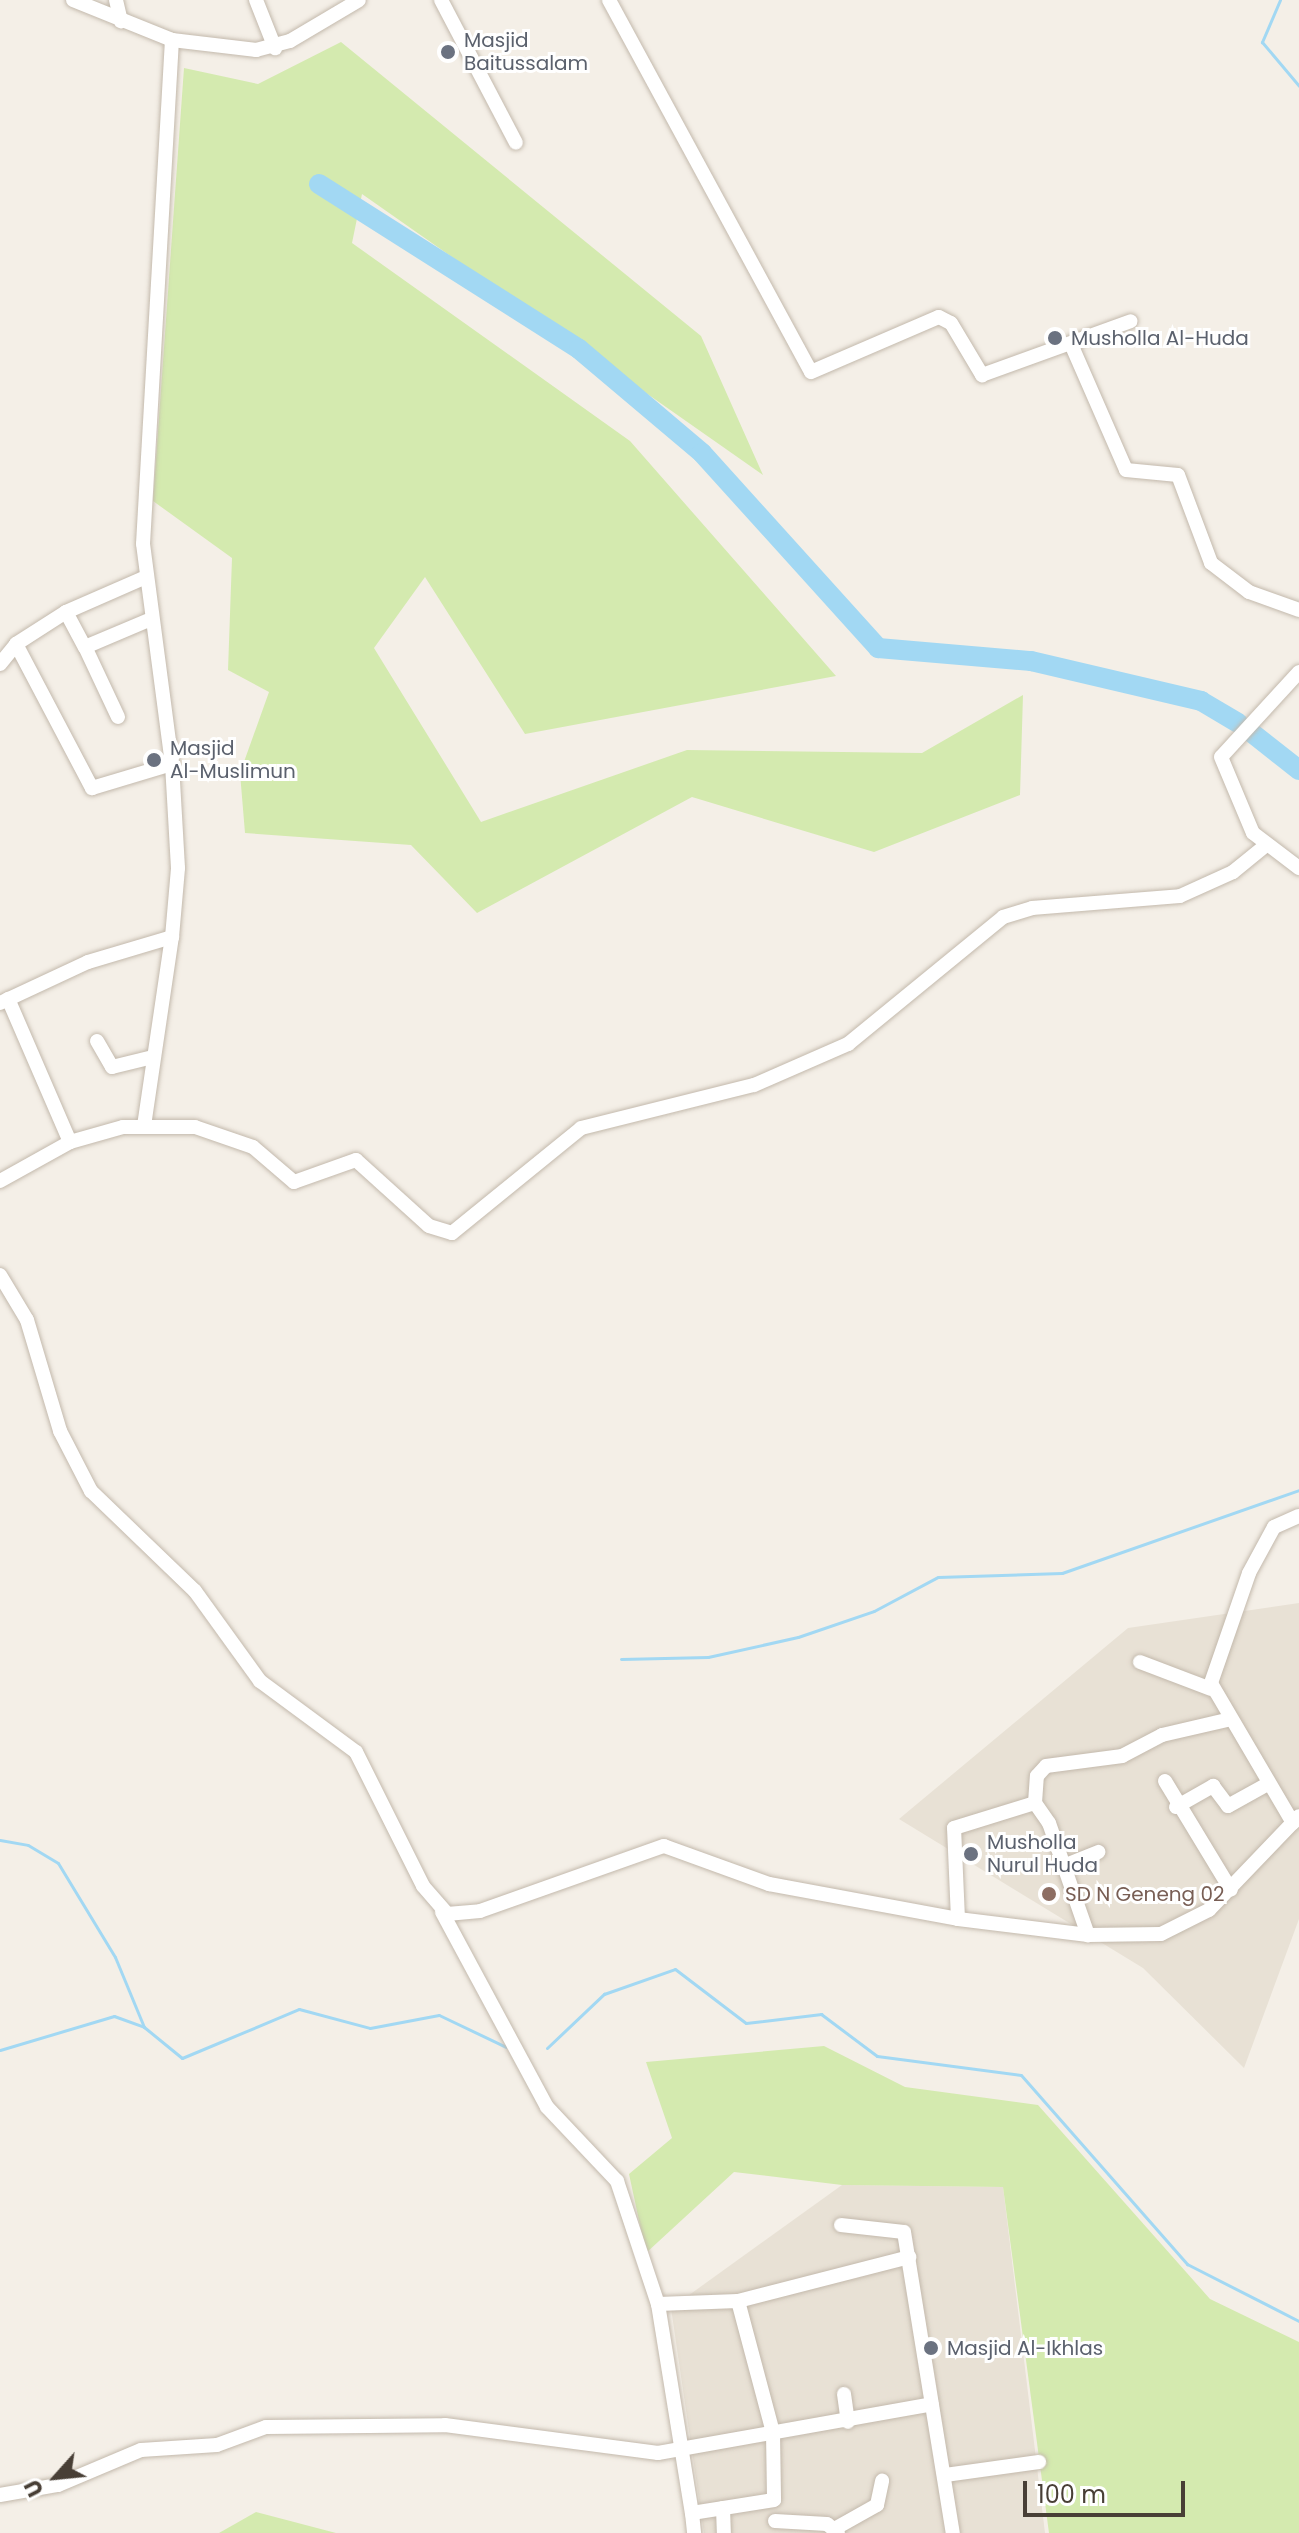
<!DOCTYPE html>
<html>
<head>
<meta charset="utf-8">
<style>
	body { margin:0 }
	#map { position:relative; width:1299px; height:2533px; overflow:hidden; background:#f4efe7; font-family:Poppins,sans-serif }
	div>[style] { position:absolute }
	.residential>* { inset:0; background:#e8e1d5 }
	.green>* { inset:0; background:#d4eaaf }
	.stream>* { height:3px; margin:-1.5px; padding:0 1.5px; transform-origin:1.5px; border-radius:1.5px; background:#a2d8f3 }
	.river>* { height:20px; margin:-10px; padding:0 10px; transform-origin:10px; border-radius:10px; background:#a2d8f3 }
	.roads { filter:drop-shadow(0 0 2px #c3b9ac) drop-shadow(0 0 2px #c3b9ac) }
	.minor>* { height:14px; margin:-7px; padding:0 7px; transform-origin:7px; border-radius:7px; background:#fff }
	.dots>* { width:22px; height:22px; translate:-50% -50%; box-sizing:border-box; border:4px solid #fff; border-radius:50% }
	span { translate:-50% -50%; white-space:nowrap; text-align:center; line-height:1.15; -webkit-text-stroke:6px #fff; paint-order:stroke }
	.worship-label { font-size:20px; color:#5b616d }
	.left { translate:0 -50%; text-align:left }
	.education-label { font-size:20px; color:#785e54 }
	.north { position:absolute; left:16px; top:2437px; width:80px; height:80px; -webkit-text-stroke:6px #fff; paint-order:stroke; rotate:243deg; font-size:22px; font-weight:700; line-height:32px; text-align:center; color:#483f36 }
	.north::after { content:''; display:block; margin:auto; width:28px; height:36px; background:#483f36; clip-path:polygon(50% 0,100% 100%,50% 72%,0 100%) }
	.scale { position:absolute; left:1023px; top:2481px; width:162px; height:36px; box-sizing:border-box; border:4px solid #483f36; border-top:0; padding-left:10px; font-size:24px; line-height:28px; white-space:nowrap; color:#483f36; -webkit-text-stroke:6px #fff; paint-order:stroke }
</style>
</head>
<body>
<div id="map">
	<div class="residential">
		<div style="clip-path:polygon(1299px 1603px,1299px 1919px,1244px 2068px,1143px 1968px,899px 1819px,1128px 1628px)"></div>
		<div style="clip-path:polygon(842px 2185px,1003px 2187px,1045px 2533px,704px 2533px,671px 2308px)"></div>
	</div>
	<div class="green">
		<div style="clip-path:polygon(341px 42px,701px 336px,763px 475px,362px 194px,352px 243px,630px 441px,836px 676px,525px 734px,425px 577px,374px 648px,481px 822px,687px 750px,922px 753px,1023px 695px,1020px 795px,874px 852px,692px 797px,477px 913px,411px 845px,245px 833px,240px 773px,269px 692px,228px 670px,232px 558px,153px 501px,184px 68px,258px 84px)"></div>
		<div style="clip-path:polygon(824px 2046px,905px 2087px,1038px 2105px,1210px 2299px,1299px 2342px,1299px 2533px,1049px 2533px,1003px 2187px,842px 2185px,734px 2172px,646px 2253px,629px 2174px,672px 2138px,646px 2062px)"></div>
		<div style="clip-path:polygon(256px 2512px,336px 2533px,219px 2533px)"></div>
	</div>
	<div class="stream">
		<div style="left:1280px;top:0;width:46px;rotate:113.2deg"></div>
		<div style="left:1262px;top:42px;width:57px;rotate:49.9deg"></div>
		<div style="left:621px;top:1659px;width:87px;rotate:-1.3deg"></div>
		<div style="left:708px;top:1657px;width:92px;rotate:-12.5deg"></div>
		<div style="left:798px;top:1637px;width:80px;rotate:-18.9deg"></div>
		<div style="left:874px;top:1611px;width:72px;rotate:-28deg"></div>
		<div style="left:938px;top:1577px;width:124px;rotate:-1.8deg"></div>
		<div style="left:1062px;top:1573px;width:251px;rotate:-19.3deg"></div>
		<div style="left:0;top:1840px;width:28px;rotate:10deg"></div>
		<div style="left:28px;top:1845px;width:35px;rotate:31deg"></div>
		<div style="left:58px;top:1863px;width:110px;rotate:58.8deg"></div>
		<div style="left:115px;top:1957px;width:76px;rotate:67.5deg"></div>
		<div style="left:144px;top:2027px;width:49px;rotate:39.2deg"></div>
		<div style="left:182px;top:2058px;width:127px;rotate:-22.7deg"></div>
		<div style="left:299px;top:2009px;width:73px;rotate:15deg"></div>
		<div style="left:370px;top:2028px;width:70px;rotate:-10.7deg"></div>
		<div style="left:439px;top:2015px;width:74px;rotate:25.5deg"></div>
		<div style="left:547px;top:2048px;width:79px;rotate:-43.5deg"></div>
		<div style="left:604px;top:1994px;width:75px;rotate:-19.4deg"></div>
		<div style="left:675px;top:1969px;width:89px;rotate:37.3deg"></div>
		<div style="left:746px;top:2023px;width:76px;rotate:-6.8deg"></div>
		<div style="left:821px;top:2014px;width:70px;rotate:36.9deg"></div>
		<div style="left:877px;top:2056px;width:145px;rotate:7.5deg"></div>
		<div style="left:1021px;top:2075px;width:252px;rotate:48.7deg"></div>
		<div style="left:1187px;top:2264px;width:126px;rotate:27deg"></div>
		<div style="left:0;top:2050px;width:119px;rotate:-16.6deg"></div>
		<div style="left:114px;top:2016px;width:32px;rotate:20deg"></div>
	</div>
	<div class="river">
		<div style="left:319px;top:184px;width:308px;rotate:32.4deg"></div>
		<div style="left:579px;top:349px;width:161px;rotate:40.2deg"></div>
		<div style="left:702px;top:453px;width:263px;rotate:47.9deg"></div>
		<div style="left:878px;top:648px;width:154px;rotate:4.9deg"></div>
		<div style="left:1031px;top:661px;width:175px;rotate:13.2deg"></div>
		<div style="left:1201px;top:701px;width:43px;rotate:30.7deg"></div>
		<div style="left:1252px;top:733px;width:60px;rotate:38.2deg"></div>
	</div>
	<div class="roads">
		<div class="minor">
			<div style="left:73px;top:0;width:107px;rotate:22deg"></div>
			<div style="left:172px;top:40px;width:85px;rotate:6.8deg"></div>
			<div style="left:256px;top:50px;width:35px;rotate:-15deg"></div>
			<div style="left:290px;top:41px;width:80px;rotate:-30.7deg"></div>
			<div style="left:116px;top:0;width:22px;rotate:77deg"></div>
			<div style="left:256px;top:0;width:52px;rotate:68.4deg"></div>
			<div style="left:441px;top:0;width:161px;rotate:62.3deg"></div>
			<div style="left:609px;top:0;width:423px;rotate:61.5deg"></div>
			<div style="left:811px;top:372px;width:139px;rotate:-23.3deg"></div>
			<div style="left:939px;top:317px;width:13px;rotate:27deg"></div>
			<div style="left:951px;top:323px;width:61px;rotate:59.2deg"></div>
			<div style="left:982px;top:375px;width:158px;rotate:-19.9deg"></div>
			<div style="left:1071px;top:344px;width:137px;rotate:66.4deg"></div>
			<div style="left:1126px;top:470px;width:52px;rotate:5.5deg"></div>
			<div style="left:1178px;top:475px;width:94px;rotate:69.4deg"></div>
			<div style="left:1211px;top:563px;width:48px;rotate:37.3deg"></div>
			<div style="left:1249px;top:592px;width:53px;rotate:19.8deg"></div>
			<div style="left:66px;top:612px;width:40px;rotate:62deg"></div>
			<div style="left:16px;top:644px;width:163px;rotate:62.2deg"></div>
			<div style="left:92px;top:788px;width:84px;rotate:-16.7deg"></div>
			<div style="left:0;top:664px;width:26px;rotate:-51deg"></div>
			<div style="left:16px;top:644px;width:59px;rotate:-32.6deg"></div>
			<div style="left:66px;top:612px;width:87px;rotate:-23.6deg"></div>
			<div style="left:1299px;top:672px;width:115px;rotate:132.5deg"></div>
			<div style="left:1221px;top:757px;width:82px;rotate:67.2deg"></div>
			<div style="left:1253px;top:833px;width:58px;rotate:37.3deg"></div>
			<div style="left:118px;top:717px;width:77px;rotate:-115.2deg"></div>
			<div style="left:85px;top:647px;width:69px;rotate:-22.9deg"></div>
			<div style="left:0;top:1003px;width:97px;rotate:-25deg"></div>
			<div style="left:88px;top:962px;width:88px;rotate:-16.6deg"></div>
			<div style="left:172px;top:937px;width:69px;rotate:-85deg"></div>
			<div style="left:178px;top:868px;width:104px;rotate:-93.3deg"></div>
			<div style="left:172px;top:764px;width:222px;rotate:-97.5deg"></div>
			<div style="left:143px;top:544px;width:505px;rotate:-86.71deg"></div>
			<div style="left:97px;top:1041px;width:30px;rotate:60deg"></div>
			<div style="left:112px;top:1067px;width:42px;rotate:-13.7deg"></div>
			<div style="left:144px;top:1126px;width:191px;rotate:-81.6deg"></div>
			<div style="left:70px;top:1142px;width:55px;rotate:-15.8deg"></div>
			<div style="left:123px;top:1127px;width:72px"></div>
			<div style="left:195px;top:1127px;width:61px;rotate:19deg"></div>
			<div style="left:253px;top:1147px;width:54px;rotate:40.5deg"></div>
			<div style="left:294px;top:1182px;width:66px;rotate:-19.5deg"></div>
			<div style="left:356px;top:1160px;width:98px;rotate:42.1deg"></div>
			<div style="left:429px;top:1226px;width:24px;rotate:17deg"></div>
			<div style="left:452px;top:1233px;width:166px;rotate:-39.1deg"></div>
			<div style="left:581px;top:1128px;width:178px;rotate:-14deg"></div>
			<div style="left:754px;top:1085px;width:103px;rotate:-23.6deg"></div>
			<div style="left:848px;top:1044px;width:200px;rotate:-39.3deg"></div>
			<div style="left:1003px;top:917px;width:30px;rotate:-17deg"></div>
			<div style="left:1032px;top:908px;width:148px;rotate:-4.6deg"></div>
			<div style="left:1180px;top:896px;width:58px;rotate:-24.4deg"></div>
			<div style="left:1233px;top:872px;width:41px;rotate:-39.1deg"></div>
			<div style="left:0;top:1181px;width:80px;rotate:-29.1deg"></div>
			<div style="left:70px;top:1142px;width:156px;rotate:-113.4deg"></div>
			<div style="left:0;top:1275px;width:52px;rotate:59deg"></div>
			<div style="left:27px;top:1320px;width:116px;rotate:73.4deg"></div>
			<div style="left:60px;top:1431px;width:68px;rotate:62.7deg"></div>
			<div style="left:91px;top:1491px;width:144px;rotate:43.9deg"></div>
			<div style="left:195px;top:1591px;width:111px;rotate:54.2deg"></div>
			<div style="left:260px;top:1681px;width:119px;rotate:36.5deg"></div>
			<div style="left:356px;top:1752px;width:150px;rotate:63.4deg"></div>
			<div style="left:423px;top:1886px;width:37px;rotate:49deg"></div>
			<div style="left:447px;top:1914px;width:33px;rotate:-5deg"></div>
			<div style="left:480px;top:1911px;width:195px;rotate:-19.5deg"></div>
			<div style="left:664px;top:1846px;width:112px;rotate:19.9deg"></div>
			<div style="left:769px;top:1884px;width:192px;rotate:10.5deg"></div>
			<div style="left:958px;top:1919px;width:131px;rotate:7deg"></div>
			<div style="left:1088px;top:1935px;width:73px;rotate:-0.8deg"></div>
			<div style="left:1161px;top:1934px;width:54px;rotate:-26.6deg"></div>
			<div style="left:1209px;top:1910px;width:130px;rotate:-46.2deg"></div>
			<div style="left:1140px;top:1662px;width:76px;rotate:20.8deg"></div>
			<div style="left:1165px;top:1781px;width:127px;rotate:58.8deg"></div>
			<div style="left:1035px;top:1803px;width:27px;rotate:-86deg"></div>
			<div style="left:1037px;top:1776px;width:13px;rotate:-48deg"></div>
			<div style="left:1046px;top:1766px;width:77px;rotate:-7.5deg"></div>
			<div style="left:1122px;top:1756px;width:45px;rotate:-27.7deg"></div>
			<div style="left:1162px;top:1735px;width:67px;rotate:-13deg"></div>
			<div style="left:1176px;top:1807px;width:43px;rotate:-29.6deg"></div>
			<div style="left:1213px;top:1786px;width:25px;rotate:53deg"></div>
			<div style="left:1228px;top:1806px;width:43px;rotate:-28.9deg"></div>
			<div style="left:1293px;top:1823px;width:162px;rotate:-120.4deg"></div>
			<div style="left:1211px;top:1683px;width:116px;rotate:-70.9deg"></div>
			<div style="left:1249px;top:1573px;width:52px;rotate:-61.5deg"></div>
			<div style="left:1274px;top:1527px;width:27px;rotate:-24deg"></div>
			<div style="left:1066px;top:1865px;width:35px;rotate:-22deg"></div>
			<div style="left:442px;top:1912px;width:221px;rotate:61.7deg"></div>
			<div style="left:547px;top:2107px;width:102px;rotate:46.6deg"></div>
			<div style="left:617px;top:2181px;width:130px;rotate:71.6deg"></div>
			<div style="left:658px;top:2304px;width:212px;rotate:80.8deg"></div>
			<div style="left:958px;top:1919px;width:91px;rotate:-92.5deg"></div>
			<div style="left:954px;top:1828px;width:85px;rotate:-17.2deg"></div>
			<div style="left:1035px;top:1803px;width:24px;rotate:55deg"></div>
			<div style="left:1049px;top:1823px;width:119px;rotate:70.8deg"></div>
			<div style="left:841px;top:2225px;width:63px;rotate:6.3deg"></div>
			<div style="left:904px;top:2232px;width:305px;rotate:80.8deg"></div>
			<div style="left:738px;top:2301px;width:177px;rotate:-14.4deg"></div>
			<div style="left:658px;top:2304px;width:80px;rotate:-2.1deg"></div>
			<div style="left:738px;top:2301px;width:137px;rotate:75.1deg"></div>
			<div style="left:773px;top:2433px;width:67px;rotate:89.1deg"></div>
			<div style="left:774px;top:2500px;width:83px;rotate:171deg"></div>
			<div style="left:692px;top:2513px;width:20px;rotate:84deg"></div>
			<div style="left:844px;top:2394px;width:28px;rotate:82deg"></div>
			<div style="left:945px;top:2475px;width:95px;rotate:-7.9deg"></div>
			<div style="left:0;top:2495px;width:59px;rotate:-9.8deg"></div>
			<div style="left:58px;top:2485px;width:90px;rotate:-22.9deg"></div>
			<div style="left:141px;top:2450px;width:76px;rotate:-3.8deg"></div>
			<div style="left:217px;top:2445px;width:52px;rotate:-20.2deg"></div>
			<div style="left:266px;top:2427px;width:179px;rotate:-0.6deg"></div>
			<div style="left:445px;top:2425px;width:215px;rotate:7.5deg"></div>
			<div style="left:658px;top:2453px;width:278px;rotate:-10.1deg"></div>
			<div style="left:723px;top:2508px;width:25px;rotate:88deg"></div>
			<div style="left:775px;top:2521px;width:52px;rotate:3.3deg"></div>
			<div style="left:827px;top:2524px;width:14px;rotate:39deg"></div>
			<div style="left:836px;top:2528px;width:47px;rotate:-29.3deg"></div>
			<div style="left:877px;top:2505px;width:25px;rotate:-78deg"></div>
		</div>
	</div>
	<div class="dots">
		<div style="left:448px;top:52px;background:#6b7280"></div>
		<div style="left:1055px;top:338px;background:#6b7280"></div>
		<div style="left:154px;top:760px;background:#6b7280"></div>
		<div style="left:971px;top:1854px;background:#6b7280"></div>
		<div style="left:1049px;top:1894px;background:#8d6e63"></div>
		<div style="left:931px;top:2348px;background:#6b7280"></div>
	</div>
	<div class="worship-label">
		<span class="left" style="left:464px;top:52px">Masjid<br>Baitussalam</span>
		<span class="left" style="left:1071px;top:338px">Musholla Al-Huda</span>
		<span class="left" style="left:170px;top:760px">Masjid<br>Al-Muslimun</span>
		<span class="left" style="left:987px;top:1854px">Musholla<br>Nurul Huda</span>
		<span class="left" style="left:947px;top:2348px">Masjid Al-Ikhlas</span>
	</div>
	<div class="education-label">
		<span class="left" style="left:1065px;top:1894px">SD N Geneng 02</span>
	</div>
	<div class="north">U</div>
	<div class="scale">100 m</div>
</div>
</body>
</html>
